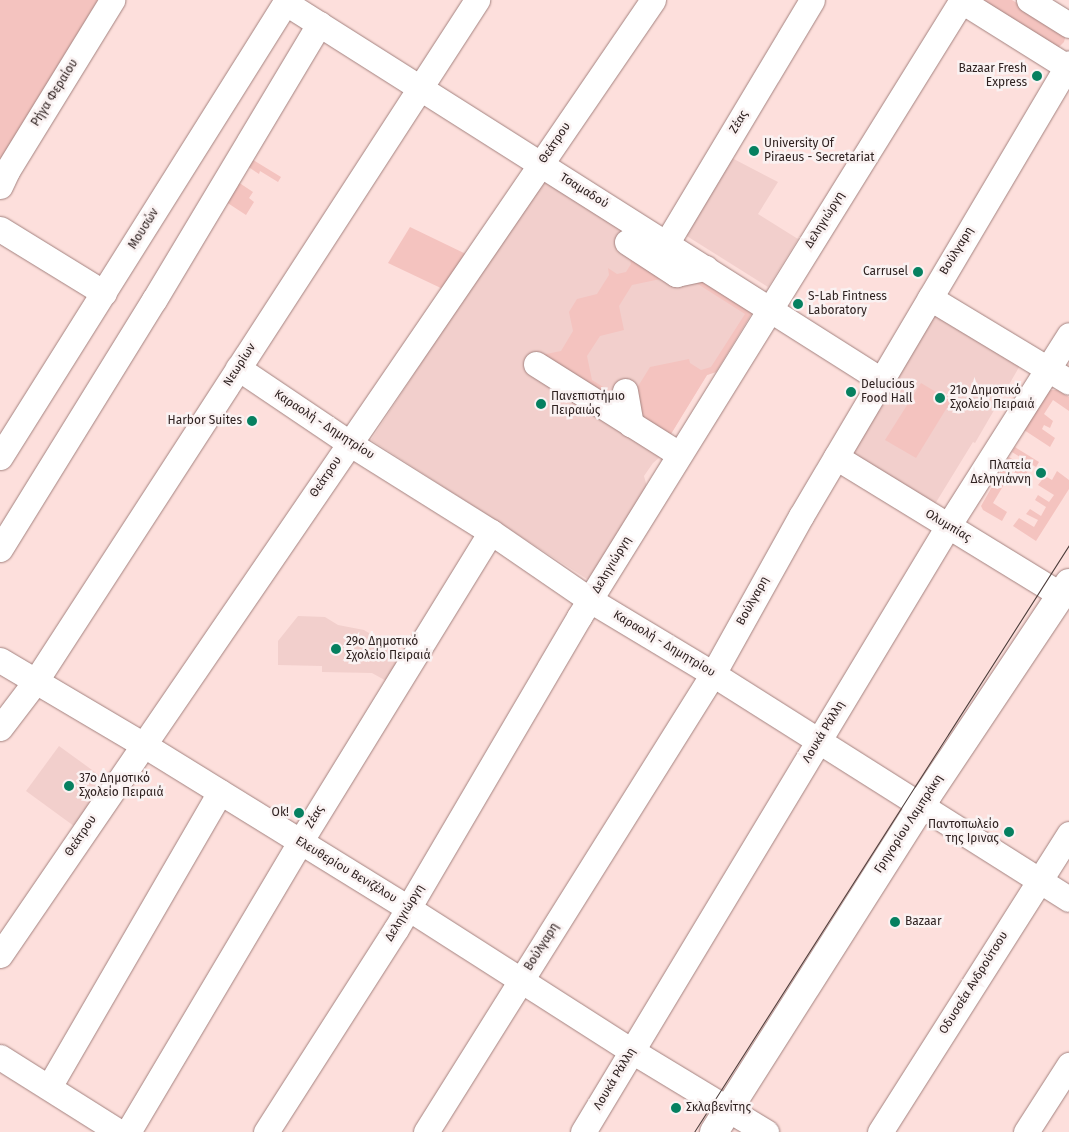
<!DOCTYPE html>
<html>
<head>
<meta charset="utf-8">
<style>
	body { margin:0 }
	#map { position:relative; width:1069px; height:1132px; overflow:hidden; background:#fddfdc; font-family:"Fira Sans",sans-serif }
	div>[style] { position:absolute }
	.built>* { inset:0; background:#f2cfcc }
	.green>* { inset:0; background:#f4c3bf }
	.roads { filter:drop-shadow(0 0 1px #a3827f) drop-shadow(0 0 1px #a3827f) }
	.minor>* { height:25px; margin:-12.5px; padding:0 12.5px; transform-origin:12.5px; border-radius:12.5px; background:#fff }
	.major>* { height:28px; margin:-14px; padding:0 14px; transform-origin:14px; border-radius:14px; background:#fff }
	.tram>* { height:1px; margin:-0.5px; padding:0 0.5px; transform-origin:0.5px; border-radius:0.5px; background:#4a3b39 }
	.dots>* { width:14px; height:14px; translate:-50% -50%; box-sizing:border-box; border:2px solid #faf2f2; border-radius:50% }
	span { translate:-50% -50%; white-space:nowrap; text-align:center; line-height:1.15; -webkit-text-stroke:5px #faf2f2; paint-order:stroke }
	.poi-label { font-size:12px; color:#2f2221 }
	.right { translate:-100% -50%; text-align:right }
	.left { translate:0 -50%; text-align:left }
	.street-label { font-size:12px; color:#2f2221 }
</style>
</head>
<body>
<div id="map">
	<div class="built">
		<div style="clip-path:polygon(728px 156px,778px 182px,758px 214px,798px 239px,768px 287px,682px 233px)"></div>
		<div style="clip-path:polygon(541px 179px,752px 313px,716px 372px,707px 375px,659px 453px,660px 457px,653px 463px,644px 476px,647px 487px,590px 581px,371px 440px)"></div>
		<div style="clip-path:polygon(934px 309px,1022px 362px,975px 443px,973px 442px,935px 504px,847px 451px)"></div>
		<div style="clip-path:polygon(298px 616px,325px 617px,338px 625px,364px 630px,406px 656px,390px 683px,372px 673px,322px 672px,322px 666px,278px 665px,278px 641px)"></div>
		<div style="clip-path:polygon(59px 746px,110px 783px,78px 829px,26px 791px)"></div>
	</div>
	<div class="green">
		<div style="clip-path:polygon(0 0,98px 0,0 160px)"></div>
		<div style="clip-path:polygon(978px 0,1012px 0,1061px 30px,1065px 38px,1064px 42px,1058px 48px)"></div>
		<div style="clip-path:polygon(245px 155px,281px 177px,278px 182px,260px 171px,259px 174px,241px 162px)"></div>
		<div style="clip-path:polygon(232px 178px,253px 192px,249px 198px,254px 202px,246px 215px,220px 198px)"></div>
		<div style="clip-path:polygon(410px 227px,468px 255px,445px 290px,388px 263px)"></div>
		<div style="clip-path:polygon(629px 256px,670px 277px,632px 285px,619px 306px,624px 330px,600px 336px,587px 356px,592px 380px,613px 393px,614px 400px,541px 355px,561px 351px,573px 331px,569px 312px,577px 299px,597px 294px,609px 275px,608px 268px,617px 274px,626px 272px,631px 264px)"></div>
		<div style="clip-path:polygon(698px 279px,752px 313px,716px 372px,707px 375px,671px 434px,643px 417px,637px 388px,650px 367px,689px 359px,690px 363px,701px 370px,711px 367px,745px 314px,693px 281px)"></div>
		<div style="clip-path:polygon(921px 383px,951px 401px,916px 458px,885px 440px)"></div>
		<div style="clip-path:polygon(1050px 390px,1057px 390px,1069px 397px,1069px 411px,1053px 400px,1044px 414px,1053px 421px,1050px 428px,1044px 425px,1042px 429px,1055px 438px,1050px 447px,1024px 430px)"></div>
		<div style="clip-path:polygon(1015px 447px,1039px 462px,1036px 467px,1012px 452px)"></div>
		<div style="clip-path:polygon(1009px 457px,1029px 469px,1024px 478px,1012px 471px,993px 503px,1007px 512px,1002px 521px,983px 510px,981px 506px)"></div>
		<div style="clip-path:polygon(1057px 471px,1069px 480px,1069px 489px,1036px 541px,1013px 526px,1019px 518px,1034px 527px,1038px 520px,1026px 514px,1030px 509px,1041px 516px,1046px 507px,1035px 500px,1038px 495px,1049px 502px,1054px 495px,1038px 485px,1045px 476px,1052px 480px)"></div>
	</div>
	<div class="roads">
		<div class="minor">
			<div style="left:960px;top:0;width:128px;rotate:32deg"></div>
			<div style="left:1029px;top:0;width:47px;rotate:32deg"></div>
			<div style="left:286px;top:3px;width:704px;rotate:32.36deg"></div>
			<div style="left:0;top:186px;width:17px;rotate:-65deg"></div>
			<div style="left:7px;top:171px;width:201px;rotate:-58.4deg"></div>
			<div style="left:0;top:229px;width:122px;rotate:31.6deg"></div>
			<div style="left:627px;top:242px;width:59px;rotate:33.1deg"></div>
			<div style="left:676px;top:274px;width:30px;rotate:-12deg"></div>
			<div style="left:666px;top:244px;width:284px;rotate:-59.1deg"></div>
			<div style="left:930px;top:298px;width:162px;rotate:31.1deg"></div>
			<div style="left:536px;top:364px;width:169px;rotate:32.2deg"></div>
			<div style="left:238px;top:368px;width:134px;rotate:34deg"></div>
			<div style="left:349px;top:443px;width:168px;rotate:32.1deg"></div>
			<div style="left:491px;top:532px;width:120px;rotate:34.5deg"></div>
			<div style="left:590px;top:600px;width:144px;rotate:31deg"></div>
			<div style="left:713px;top:674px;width:421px;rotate:32.3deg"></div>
			<div style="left:625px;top:391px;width:34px;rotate:80deg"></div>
			<div style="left:0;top:457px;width:540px;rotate:-57.87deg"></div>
			<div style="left:836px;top:457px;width:264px;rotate:31.5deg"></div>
			<div style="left:0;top:549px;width:293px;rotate:-58.3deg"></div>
			<div style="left:154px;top:300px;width:322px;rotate:-59.1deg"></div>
			<div style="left:0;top:660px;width:167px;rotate:30.6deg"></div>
			<div style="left:144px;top:745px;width:310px;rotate:31.7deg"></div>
			<div style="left:408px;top:908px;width:266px;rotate:32.6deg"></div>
			<div style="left:632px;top:1051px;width:157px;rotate:31.2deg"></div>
			<div style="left:0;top:728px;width:58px;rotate:-52.7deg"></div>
			<div style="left:35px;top:682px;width:813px;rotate:-57.05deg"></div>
			<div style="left:0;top:955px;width:1157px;rotate:-55.64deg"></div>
			<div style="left:0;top:1057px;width:141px;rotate:32.2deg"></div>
			<div style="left:49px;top:1087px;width:341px;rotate:-59.9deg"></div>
			<div style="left:128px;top:1132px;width:337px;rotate:-59.3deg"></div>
			<div style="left:300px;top:842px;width:364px;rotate:-58.4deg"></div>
			<div style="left:266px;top:1132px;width:241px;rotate:-57.4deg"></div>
			<div style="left:396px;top:929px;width:362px;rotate:-59.6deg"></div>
			<div style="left:579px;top:617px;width:726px;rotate:-58.17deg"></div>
			<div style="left:426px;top:1132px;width:540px;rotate:-57.93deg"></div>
			<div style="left:713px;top:674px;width:181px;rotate:-60.9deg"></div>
			<div style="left:801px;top:516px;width:526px;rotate:-59.39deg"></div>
			<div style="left:583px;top:1132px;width:707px;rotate:-58.94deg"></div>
			<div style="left:948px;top:526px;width:226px;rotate:-57.6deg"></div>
			<div style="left:880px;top:1132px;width:353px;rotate:-57.6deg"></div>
			<div style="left:1026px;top:1132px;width:80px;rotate:-57.3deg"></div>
		</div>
		<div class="major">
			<div style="left:714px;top:1132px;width:398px;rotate:-57.6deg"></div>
			<div style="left:927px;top:796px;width:256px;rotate:-56.3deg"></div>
		</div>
	</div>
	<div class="tram">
		<div style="left:694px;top:1132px;width:697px;rotate:-57.43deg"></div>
	</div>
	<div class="dots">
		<div style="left:1037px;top:76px;background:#068060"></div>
		<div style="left:754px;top:151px;background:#068060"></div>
		<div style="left:918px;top:272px;background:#068060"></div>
		<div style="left:798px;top:304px;background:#068060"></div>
		<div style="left:851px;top:392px;background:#068060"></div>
		<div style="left:940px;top:398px;background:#068060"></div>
		<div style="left:541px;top:404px;background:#068060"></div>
		<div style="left:252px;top:421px;background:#068060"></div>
		<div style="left:1041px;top:473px;background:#068060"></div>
		<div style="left:336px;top:649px;background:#068060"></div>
		<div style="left:69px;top:786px;background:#068060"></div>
		<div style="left:299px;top:813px;background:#068060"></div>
		<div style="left:1009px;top:832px;background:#068060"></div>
		<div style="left:895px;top:922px;background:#068060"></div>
		<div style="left:676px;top:1108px;background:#068060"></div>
	</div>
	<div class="poi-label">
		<span class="right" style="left:1027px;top:76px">Bazaar Fresh<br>Express</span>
		<span class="left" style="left:764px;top:151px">University Of<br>Piraeus - Secretariat</span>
		<span class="right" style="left:908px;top:272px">Carrusel</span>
		<span class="left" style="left:808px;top:304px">S-Lab Fintness<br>Laboratory</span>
		<span class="left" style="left:861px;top:392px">Delucious<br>Food Hall</span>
		<span class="left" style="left:950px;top:398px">21ο Δημοτικό<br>Σχολείο Πειραιά</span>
		<span class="left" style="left:551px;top:404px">Πανεπιστήμιο<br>Πειραιώς</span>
		<span class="right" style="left:242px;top:421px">Harbor Suites</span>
		<span class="right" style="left:1031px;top:473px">Πλατεία<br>Δεληγιάννη</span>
		<span class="left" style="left:346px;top:649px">29ο Δημοτικό<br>Σχολείο Πειραιά</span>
		<span class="left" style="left:79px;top:786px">37ο Δημοτικό<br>Σχολείο Πειραιά</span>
		<span class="right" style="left:289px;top:813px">Ok!</span>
		<span class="right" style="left:999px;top:832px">Παντοπωλείο<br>της Ιρινας</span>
		<span class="left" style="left:905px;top:922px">Bazaar</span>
		<span class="left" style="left:686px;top:1108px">Σκλαβενίτης</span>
	</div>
	<div class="street-label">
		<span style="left:55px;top:93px;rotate:-58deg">Ρήγα Φεραίου</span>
		<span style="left:739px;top:122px;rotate:-59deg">Ζέας</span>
		<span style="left:555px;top:143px;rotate:-56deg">Θεάτρου</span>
		<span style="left:584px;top:191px;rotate:32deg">Τσαμαδού</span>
		<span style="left:825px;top:220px;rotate:-58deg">Δεληγιώργη</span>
		<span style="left:144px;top:229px;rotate:-58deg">Μουσών</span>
		<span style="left:957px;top:251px;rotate:-59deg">Βούλγαρη</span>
		<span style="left:240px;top:365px;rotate:-57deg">Νεωρίων</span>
		<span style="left:324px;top:425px;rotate:33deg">Καραολή - Δημητρίου</span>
		<span style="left:326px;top:477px;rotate:-56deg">Θεάτρου</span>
		<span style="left:948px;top:526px;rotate:31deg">Ολυμπίας</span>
		<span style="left:612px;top:565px;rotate:-59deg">Δεληγιώργη</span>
		<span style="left:753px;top:601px;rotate:-61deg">Βούλγαρη</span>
		<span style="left:664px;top:644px;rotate:31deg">Καραολή - Δημητρίου</span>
		<span style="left:824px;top:732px;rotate:-59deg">Λουκά Ράλλη</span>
		<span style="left:315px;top:817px;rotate:-59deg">Ζέας</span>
		<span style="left:909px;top:824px;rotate:-57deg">Γρηγορίου Λαμπράκη</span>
		<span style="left:81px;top:836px;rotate:-56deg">Θεάτρου</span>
		<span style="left:346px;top:870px;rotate:31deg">Ελευθερίου Βενιζέλου</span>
		<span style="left:405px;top:913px;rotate:-59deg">Δεληγιώργη</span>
		<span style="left:542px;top:947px;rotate:-58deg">Βούλγαρη</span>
		<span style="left:974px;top:983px;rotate:-58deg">Οδυσσέα Ανδρούτσου</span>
		<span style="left:615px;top:1079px;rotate:-59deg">Λουκά Ράλλη</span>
	</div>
</div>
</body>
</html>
